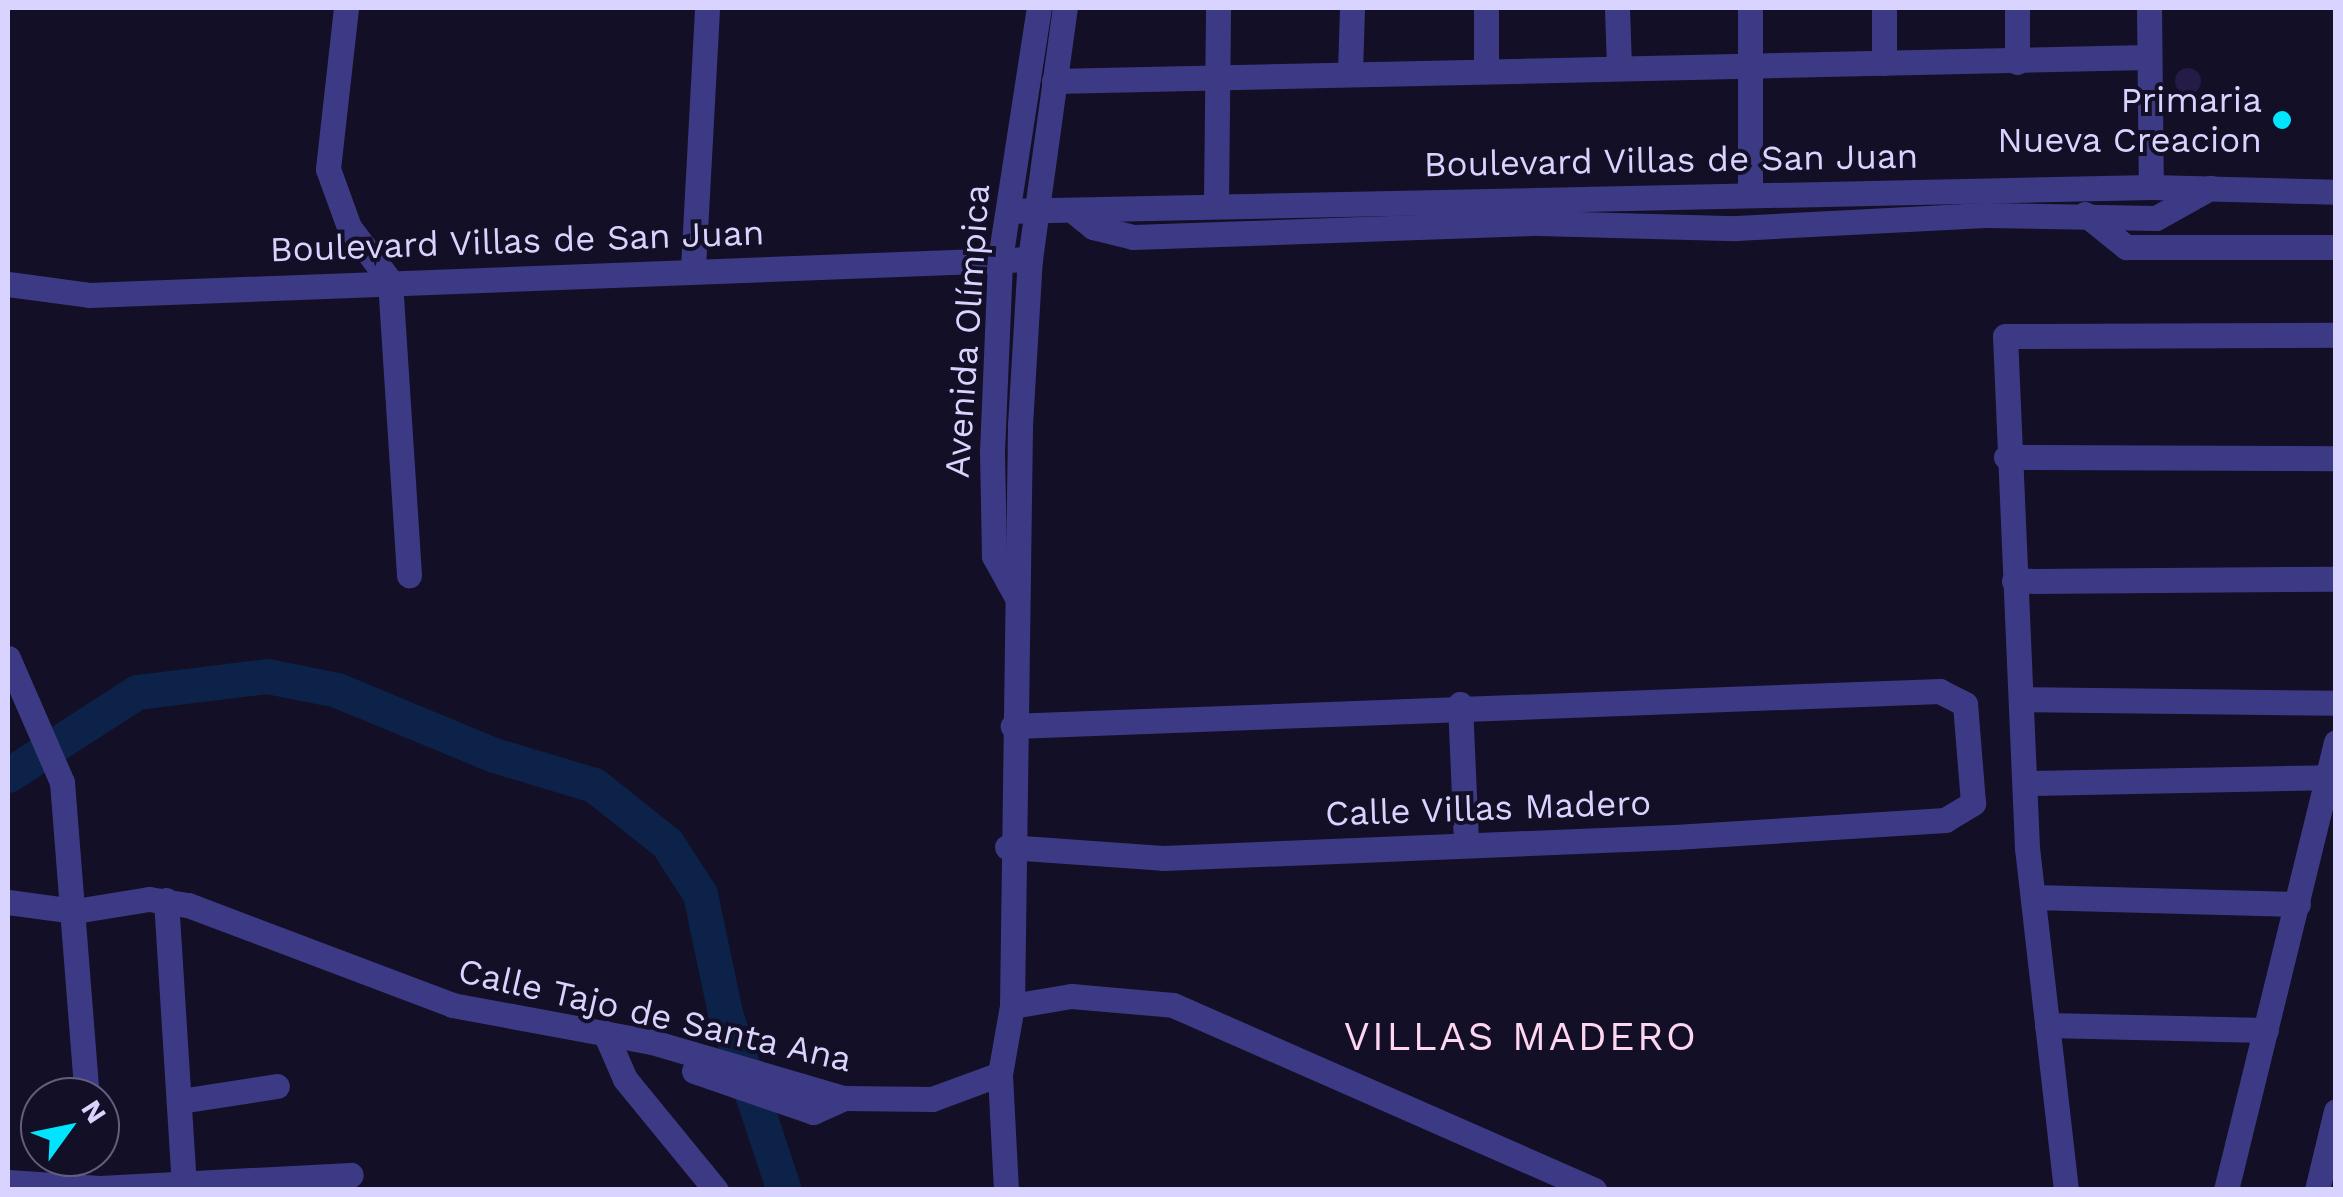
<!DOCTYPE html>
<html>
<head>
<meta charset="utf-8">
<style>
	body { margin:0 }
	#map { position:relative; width:2343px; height:1197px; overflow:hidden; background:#130f26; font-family:"Work Sans",sans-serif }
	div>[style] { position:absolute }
	.river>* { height:35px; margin:-17.5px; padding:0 17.5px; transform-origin:17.5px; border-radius:17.5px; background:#0c2248 }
	.building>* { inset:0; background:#241b47 }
	.round { border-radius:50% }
	.minor>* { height:25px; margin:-12.5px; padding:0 12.5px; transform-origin:12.5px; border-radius:12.5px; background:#3d3a85 }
	.dots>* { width:28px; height:28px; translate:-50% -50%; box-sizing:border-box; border:5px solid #130f26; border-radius:50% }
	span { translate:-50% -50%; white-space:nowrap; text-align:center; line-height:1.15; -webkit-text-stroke:8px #130f26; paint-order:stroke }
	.poi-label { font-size:35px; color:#d9d4ff }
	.right { translate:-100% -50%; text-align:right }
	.street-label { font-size:35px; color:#d9d4ff }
	.quarter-label { font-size:40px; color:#ffd6f0; letter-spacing:2.5px }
	.frame { position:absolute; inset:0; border:10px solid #d9d4ff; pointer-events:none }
	.north { position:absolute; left:20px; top:1077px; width:100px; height:100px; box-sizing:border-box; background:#130f26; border:2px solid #625e7d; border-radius:50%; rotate:57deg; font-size:28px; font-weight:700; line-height:40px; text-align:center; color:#d9d4ff }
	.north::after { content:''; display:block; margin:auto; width:35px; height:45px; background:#00e5ff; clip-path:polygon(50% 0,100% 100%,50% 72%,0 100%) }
</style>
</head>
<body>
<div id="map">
	<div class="river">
		<div style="left:8px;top:775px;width:153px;rotate:-32.8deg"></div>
		<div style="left:137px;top:692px;width:131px;rotate:-7deg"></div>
		<div style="left:267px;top:676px;width:71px;rotate:11.3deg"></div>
		<div style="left:337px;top:690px;width:170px;rotate:22.5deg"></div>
		<div style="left:494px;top:755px;width:104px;rotate:16.7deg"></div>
		<div style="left:594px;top:785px;width:93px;rotate:38.5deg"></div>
		<div style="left:667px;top:843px;width:61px;rotate:57.1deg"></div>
		<div style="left:700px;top:894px;width:122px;rotate:78.1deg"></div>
		<div style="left:725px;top:1013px;width:187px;rotate:71.6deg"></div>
	</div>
	<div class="building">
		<div class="round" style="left:2175px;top:68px;width:26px;height:26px"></div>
	</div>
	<div class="minor">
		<div style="left:346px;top:8px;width:162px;rotate:96.4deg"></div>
		<div style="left:328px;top:169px;width:62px;rotate:70.1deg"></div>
		<div style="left:349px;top:227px;width:68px;rotate:52.8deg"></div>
		<div style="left:390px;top:281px;width:295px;rotate:86.3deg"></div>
		<div style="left:1617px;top:8px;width:59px;rotate:88.1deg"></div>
		<div style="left:2017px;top:8px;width:54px;rotate:90deg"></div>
		<div style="left:2149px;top:8px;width:179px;rotate:89.4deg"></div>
		<div style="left:1884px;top:63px;width:55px;rotate:-90deg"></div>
		<div style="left:1486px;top:70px;width:62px;rotate:-90deg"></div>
		<div style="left:1350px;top:72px;width:64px;rotate:-88.2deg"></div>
		<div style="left:1054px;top:81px;width:1095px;rotate:-1.26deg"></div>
		<div style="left:1750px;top:193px;width:185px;rotate:-90deg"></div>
		<div style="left:1216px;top:204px;width:196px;rotate:-89.4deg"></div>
		<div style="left:1072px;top:210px;width:27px;rotate:39deg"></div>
		<div style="left:1093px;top:227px;width:41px;rotate:14deg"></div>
		<div style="left:1133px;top:237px;width:406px;rotate:-2deg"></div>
		<div style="left:1539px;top:223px;width:197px;rotate:1.5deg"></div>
		<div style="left:1736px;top:228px;width:249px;rotate:-3deg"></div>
		<div style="left:1985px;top:215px;width:171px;rotate:1deg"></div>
		<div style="left:2156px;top:218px;width:62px;rotate:-29.1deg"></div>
		<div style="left:1008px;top:211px;width:1143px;rotate:-1.2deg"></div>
		<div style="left:2151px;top:187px;width:185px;rotate:1.5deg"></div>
		<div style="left:2085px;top:214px;width:53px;rotate:38.8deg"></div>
		<div style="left:2126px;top:247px;width:210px"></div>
		<div style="left:693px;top:268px;width:260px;rotate:-86.9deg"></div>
		<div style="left:8px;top:284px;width:82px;rotate:7.7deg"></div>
		<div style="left:89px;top:295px;width:942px;rotate:-2.19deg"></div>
		<div style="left:2006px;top:457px;width:330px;rotate:0.2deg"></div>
		<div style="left:2014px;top:581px;width:322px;rotate:-0.4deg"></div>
		<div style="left:1016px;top:596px;width:46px;rotate:-118.8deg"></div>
		<div style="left:994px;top:556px;width:104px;rotate:-91.1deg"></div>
		<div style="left:992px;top:452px;width:193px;rotate:-87.6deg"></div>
		<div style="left:1000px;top:259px;width:254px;rotate:-81.2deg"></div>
		<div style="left:8px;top:658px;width:135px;rotate:66.5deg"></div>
		<div style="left:62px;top:782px;width:316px;rotate:85.5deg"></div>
		<div style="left:2021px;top:699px;width:315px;rotate:0.7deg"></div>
		<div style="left:1460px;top:704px;width:138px;rotate:87.5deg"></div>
		<div style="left:2028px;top:783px;width:299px;rotate:-1.1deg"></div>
		<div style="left:1007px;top:847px;width:156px;rotate:4deg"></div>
		<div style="left:1163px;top:858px;width:512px;rotate:-2.35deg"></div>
		<div style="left:1675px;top:837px;width:271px;rotate:-3.6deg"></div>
		<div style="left:1945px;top:820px;width:33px;rotate:-31deg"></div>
		<div style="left:1973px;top:803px;width:99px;rotate:-94.6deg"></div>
		<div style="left:1965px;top:704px;width:28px;rotate:-153deg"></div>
		<div style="left:1940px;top:691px;width:928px;rotate:177.84deg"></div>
		<div style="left:2033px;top:897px;width:265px;rotate:1.5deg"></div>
		<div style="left:166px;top:900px;width:291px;rotate:86.4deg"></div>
		<div style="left:8px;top:902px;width:68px;rotate:7.7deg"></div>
		<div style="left:75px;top:911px;width:75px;rotate:-9.2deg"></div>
		<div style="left:149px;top:899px;width:39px;rotate:9deg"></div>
		<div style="left:188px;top:905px;width:282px;rotate:20.7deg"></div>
		<div style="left:452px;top:1005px;width:203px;rotate:10.5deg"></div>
		<div style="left:652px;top:1042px;width:200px;rotate:16.3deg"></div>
		<div style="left:844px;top:1098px;width:88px;rotate:0.7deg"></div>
		<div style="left:932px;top:1099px;width:72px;rotate:-20.2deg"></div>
		<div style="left:1012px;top:1006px;width:60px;rotate:-9.6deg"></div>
		<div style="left:1071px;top:996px;width:102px;rotate:5deg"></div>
		<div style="left:1173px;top:1005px;width:460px;rotate:23.7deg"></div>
		<div style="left:2047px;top:1025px;width:219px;rotate:1.3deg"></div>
		<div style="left:605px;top:1033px;width:50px;rotate:66.5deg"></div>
		<div style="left:625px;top:1079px;width:144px;rotate:50.7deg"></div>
		<div style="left:694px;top:1071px;width:126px;rotate:19deg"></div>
		<div style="left:813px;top:1112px;width:34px;rotate:-24deg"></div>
		<div style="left:180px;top:1101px;width:98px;rotate:-8.8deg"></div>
		<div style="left:8px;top:1182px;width:92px;rotate:3.7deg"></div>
		<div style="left:100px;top:1188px;width:251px;rotate:-3deg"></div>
		<div style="left:1006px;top:1190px;width:116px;rotate:-93deg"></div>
		<div style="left:1000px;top:1074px;width:69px;rotate:-80deg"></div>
		<div style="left:1012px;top:1006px;width:581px;rotate:-89.21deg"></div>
		<div style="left:1020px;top:425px;width:166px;rotate:-86.6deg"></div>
		<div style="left:1030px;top:259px;width:253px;rotate:-82.1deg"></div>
		<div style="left:2066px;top:1190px;width:344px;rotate:-96.5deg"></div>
		<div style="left:2027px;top:848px;width:512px;rotate:-92.46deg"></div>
		<div style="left:2005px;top:336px;width:331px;rotate:-0.2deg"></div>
		<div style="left:2226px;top:1190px;width:461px;rotate:-76.2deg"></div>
		<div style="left:2317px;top:1190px;width:81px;rotate:-76.5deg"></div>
	</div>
	<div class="dots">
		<div style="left:2282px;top:120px;background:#00e5ff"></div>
	</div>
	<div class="poi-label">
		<span class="right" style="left:2262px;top:120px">Primaria<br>Nueva Creacion</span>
	</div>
	<div class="street-label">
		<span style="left:1671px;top:160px;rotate:-1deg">Boulevard Villas de San Juan</span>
		<span style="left:517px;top:241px;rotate:-2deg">Boulevard Villas de San Juan</span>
		<span style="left:967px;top:331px;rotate:-86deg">Avenida Olímpica</span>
		<span style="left:1488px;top:808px;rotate:-2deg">Calle Villas Madero</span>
		<span style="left:655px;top:1015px;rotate:13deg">Calle Tajo de Santa Ana</span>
	</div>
	<div class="quarter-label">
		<span style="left:1521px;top:1037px">VILLAS MADERO</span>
	</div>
	<div class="frame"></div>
	<div class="north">N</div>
</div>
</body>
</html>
